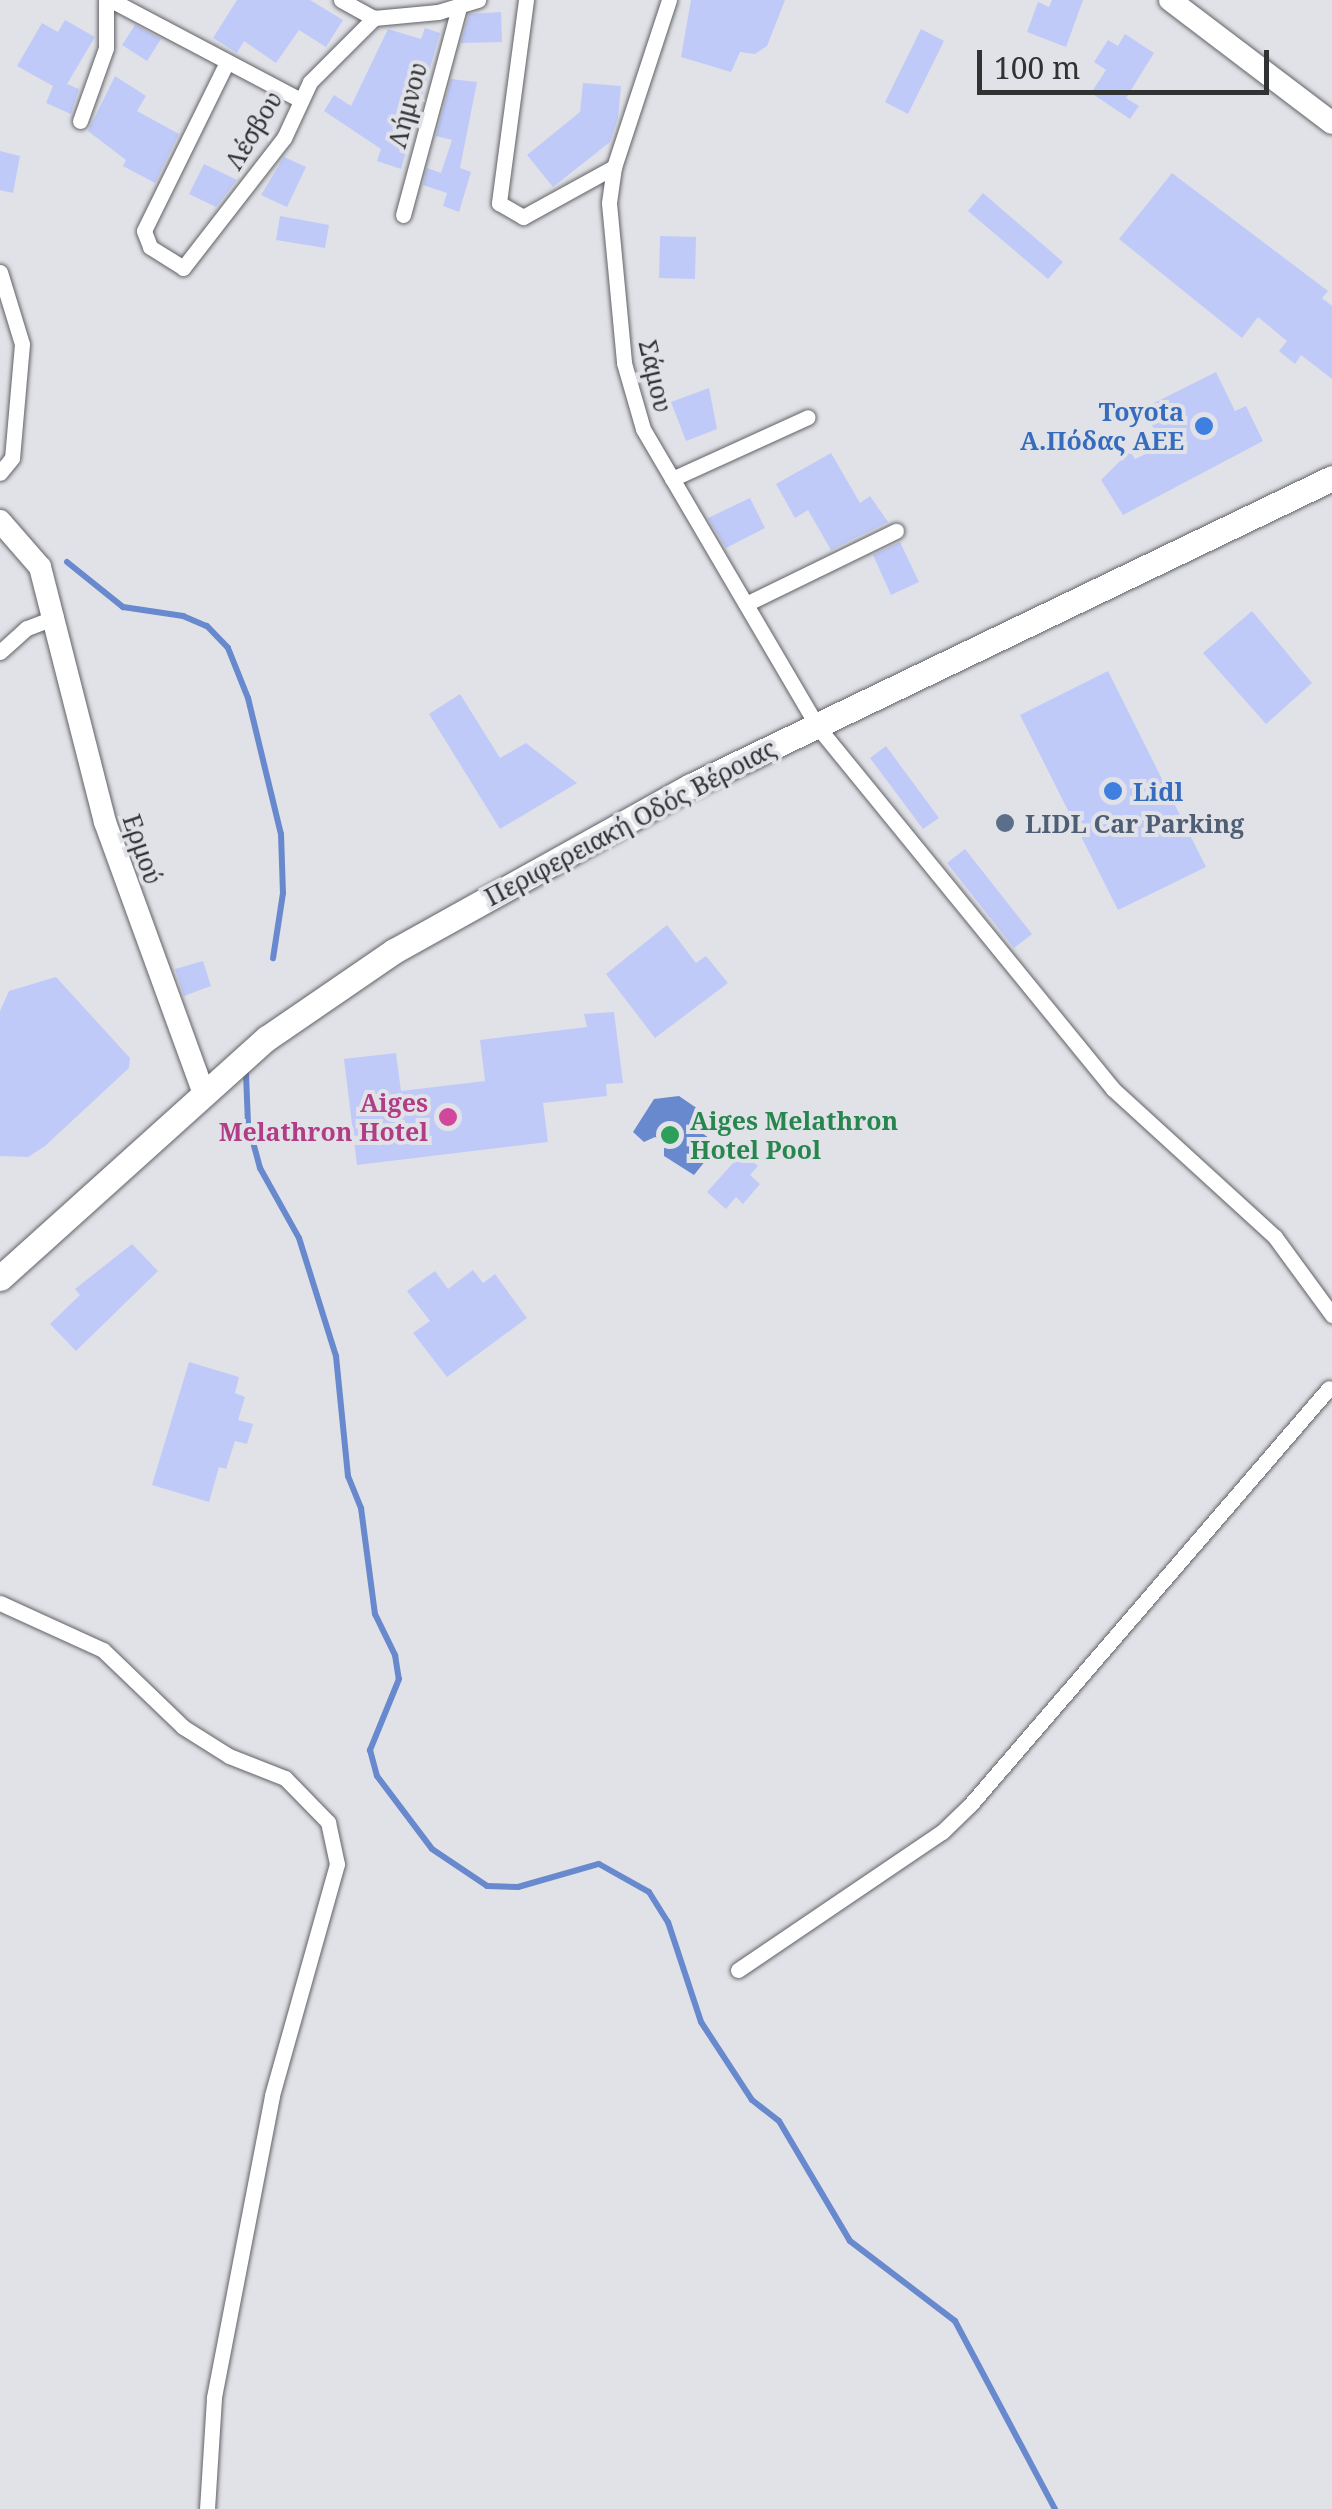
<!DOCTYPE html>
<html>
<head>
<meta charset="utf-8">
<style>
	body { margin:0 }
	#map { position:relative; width:1332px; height:2509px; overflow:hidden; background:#e0e2e7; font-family:"Noto Serif",serif }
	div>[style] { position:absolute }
	.water>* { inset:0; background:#6889ce }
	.stream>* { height:6px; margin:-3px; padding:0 3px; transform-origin:3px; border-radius:3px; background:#6889ce }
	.building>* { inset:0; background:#c0caf9 }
	.roads { filter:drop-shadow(0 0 2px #616267) drop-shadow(0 0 2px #616267) }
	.street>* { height:15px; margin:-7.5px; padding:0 7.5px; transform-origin:7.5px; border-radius:7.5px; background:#fff }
	.secondary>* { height:22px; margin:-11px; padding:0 11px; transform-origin:11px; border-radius:11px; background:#fff }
	.primary>* { height:25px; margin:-12.5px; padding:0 12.5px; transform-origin:12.5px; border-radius:12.5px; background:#fff }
	.dots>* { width:28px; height:28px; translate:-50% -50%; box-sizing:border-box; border:5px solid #e0e2e7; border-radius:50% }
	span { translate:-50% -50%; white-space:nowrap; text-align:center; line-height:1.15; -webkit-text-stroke:8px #e0e2e7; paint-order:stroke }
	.street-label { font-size:25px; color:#313234 }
	.shop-label { font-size:25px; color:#366cbe; font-weight:700 }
	.right { translate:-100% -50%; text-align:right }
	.left { translate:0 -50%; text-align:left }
	.service-label { font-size:25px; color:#4e5e75; font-weight:700 }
	.hotel-label { font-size:25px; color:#b23c85; font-weight:700 }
	.leisure-label { font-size:25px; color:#27864d; font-weight:700 }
	.scale { position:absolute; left:977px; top:50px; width:292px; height:45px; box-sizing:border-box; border:5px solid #313234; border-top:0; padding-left:12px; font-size:30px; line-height:35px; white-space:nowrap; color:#313234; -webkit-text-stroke:8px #e0e2e7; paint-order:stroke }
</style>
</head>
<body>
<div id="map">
	<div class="water">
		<div style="clip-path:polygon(679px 1096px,698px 1109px,701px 1132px,718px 1145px,694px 1175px,664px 1156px,664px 1142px,655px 1137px,644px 1142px,633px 1132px,654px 1099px)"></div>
	</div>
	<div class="stream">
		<div style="left:67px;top:562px;width:72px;rotate:38.8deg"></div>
		<div style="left:123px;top:607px;width:61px;rotate:8.5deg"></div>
		<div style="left:183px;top:616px;width:26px;rotate:23deg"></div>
		<div style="left:207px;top:626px;width:30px;rotate:46deg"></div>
		<div style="left:228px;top:648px;width:54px;rotate:68.2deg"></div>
		<div style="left:248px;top:698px;width:140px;rotate:76.4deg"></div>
		<div style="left:281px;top:834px;width:59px;rotate:88.1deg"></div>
		<div style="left:283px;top:893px;width:66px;rotate:98.7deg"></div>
		<div style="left:246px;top:1074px;width:50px;rotate:87.7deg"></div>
		<div style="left:248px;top:1124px;width:46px;rotate:74.7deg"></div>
		<div style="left:260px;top:1168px;width:80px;rotate:60.9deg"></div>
		<div style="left:299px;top:1238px;width:124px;rotate:72.6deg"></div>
		<div style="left:336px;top:1356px;width:121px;rotate:84.3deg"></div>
		<div style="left:348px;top:1476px;width:35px;rotate:68deg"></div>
		<div style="left:361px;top:1508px;width:107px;rotate:82.5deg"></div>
		<div style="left:375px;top:1614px;width:46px;rotate:64deg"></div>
		<div style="left:395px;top:1655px;width:24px;rotate:81deg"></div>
		<div style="left:399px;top:1679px;width:77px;rotate:112.2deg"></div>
		<div style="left:370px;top:1750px;width:27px;rotate:75deg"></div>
		<div style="left:377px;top:1776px;width:91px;rotate:53deg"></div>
		<div style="left:432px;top:1849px;width:66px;rotate:33.9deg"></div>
		<div style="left:487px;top:1886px;width:31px;rotate:2deg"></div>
		<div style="left:518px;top:1887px;width:84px;rotate:-15.9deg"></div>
		<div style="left:599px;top:1864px;width:57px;rotate:29.2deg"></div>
		<div style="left:649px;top:1892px;width:36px;rotate:58deg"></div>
		<div style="left:668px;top:1922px;width:105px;rotate:71.7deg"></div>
		<div style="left:701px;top:2022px;width:93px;rotate:56.8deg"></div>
		<div style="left:752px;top:2100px;width:34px;rotate:38deg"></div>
		<div style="left:779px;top:2121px;width:139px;rotate:59.4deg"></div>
		<div style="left:850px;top:2241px;width:132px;rotate:37.3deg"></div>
		<div style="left:955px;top:2321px;width:213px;rotate:62deg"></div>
	</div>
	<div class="building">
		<div style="clip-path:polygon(237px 0,310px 0,343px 20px,326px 47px,299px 30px,276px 63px,244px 41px,237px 53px,213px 38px)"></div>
		<div style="clip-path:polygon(691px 0,785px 0,767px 46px,755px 54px,740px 52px,731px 72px,681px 57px)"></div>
		<div style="clip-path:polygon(1052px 0,1083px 0,1066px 47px,1027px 32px,1038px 2px,1049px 7px)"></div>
		<div style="clip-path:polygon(501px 12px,502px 42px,461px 43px,469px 14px)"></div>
		<div style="clip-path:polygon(65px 20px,95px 37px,67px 84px,79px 89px,71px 114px,46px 103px,53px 86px,17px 66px,42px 23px,58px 32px)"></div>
		<div style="clip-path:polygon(135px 25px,161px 39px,147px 61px,122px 45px)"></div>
		<div style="clip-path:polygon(425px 28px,440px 33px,401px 169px,377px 161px,381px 149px,324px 111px,334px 95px,351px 106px,388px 29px,421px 39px)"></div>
		<div style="clip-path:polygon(921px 29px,944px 41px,908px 114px,885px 102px)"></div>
		<div style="clip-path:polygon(1125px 34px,1154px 53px,1126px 98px,1139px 106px,1130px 119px,1091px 93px,1106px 70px,1094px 62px,1108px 40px,1118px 46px)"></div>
		<div style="clip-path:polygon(115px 76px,146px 96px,137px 111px,179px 134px,155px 183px,123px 166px,126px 160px,88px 131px)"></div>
		<div style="clip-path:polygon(451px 79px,477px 82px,460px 168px,471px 172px,459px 212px,443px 206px,447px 193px,423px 185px,427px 168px,441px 173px,452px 140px,436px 136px)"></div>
		<div style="clip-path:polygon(583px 83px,621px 86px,618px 118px,610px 142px,553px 187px,527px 155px,580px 112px)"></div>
		<div style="clip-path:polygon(0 151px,20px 156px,13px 193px,0 190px)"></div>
		<div style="clip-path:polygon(284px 157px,306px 167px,287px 207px,261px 195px)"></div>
		<div style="clip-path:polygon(204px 164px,237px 180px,216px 207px,189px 194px)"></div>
		<div style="clip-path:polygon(1172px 173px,1328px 291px,1322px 298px,1332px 306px,1332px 379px,1301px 355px,1295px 364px,1279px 351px,1287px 341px,1258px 317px,1242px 338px,1119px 239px)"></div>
		<div style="clip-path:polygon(983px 193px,1063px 262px,1048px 279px,968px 211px)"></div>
		<div style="clip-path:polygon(280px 216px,329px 225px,325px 248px,276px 240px)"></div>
		<div style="clip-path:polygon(660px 236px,696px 237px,695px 279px,659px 278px)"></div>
		<div style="clip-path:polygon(1216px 372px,1235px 411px,1246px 406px,1263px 441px,1123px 515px,1101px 480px,1130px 451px,1135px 459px,1162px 446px,1144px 408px)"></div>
		<div style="clip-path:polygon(709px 388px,717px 429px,686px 441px,671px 402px)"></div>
		<div style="clip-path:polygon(831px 453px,860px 503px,870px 496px,888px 522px,831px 550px,808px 510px,795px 518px,776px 484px)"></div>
		<div style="clip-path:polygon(750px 498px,765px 528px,726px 548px,708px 518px)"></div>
		<div style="clip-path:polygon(900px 542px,919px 582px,891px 595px,873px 555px)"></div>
		<div style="clip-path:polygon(1252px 611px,1312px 683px,1266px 724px,1203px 653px)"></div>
		<div style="clip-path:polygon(1108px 671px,1206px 867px,1118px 910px,1020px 715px)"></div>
		<div style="clip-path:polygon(460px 694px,500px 758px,526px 743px,577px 783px,500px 829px,429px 714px)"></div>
		<div style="clip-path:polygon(886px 746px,939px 818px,923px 829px,870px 758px)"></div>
		<div style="clip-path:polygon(965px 849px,1032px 934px,1014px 948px,947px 863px)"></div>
		<div style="clip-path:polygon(667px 925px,696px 963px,706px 956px,728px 983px,655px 1038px,606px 974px)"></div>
		<div style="clip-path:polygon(203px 961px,211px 986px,184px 996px,175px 969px)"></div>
		<div style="clip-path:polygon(56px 977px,130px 1058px,129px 1068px,45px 1146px,28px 1157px,0 1156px,0 1011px,9px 991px)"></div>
		<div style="clip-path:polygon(614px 1012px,623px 1083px,606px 1084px,607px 1096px,543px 1103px,548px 1142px,357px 1165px,344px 1059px,396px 1053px,401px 1091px,485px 1081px,480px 1040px,587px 1027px,584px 1014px)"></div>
		<div style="clip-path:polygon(743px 1152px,758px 1166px,750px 1175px,760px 1184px,743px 1204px,736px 1197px,726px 1209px,707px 1192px)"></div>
		<div style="clip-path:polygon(132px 1244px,158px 1271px,76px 1351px,50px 1324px,80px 1295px,75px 1289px)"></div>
		<div style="clip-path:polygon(473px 1270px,483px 1283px,495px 1274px,527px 1318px,447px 1377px,413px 1333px,430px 1321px,407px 1291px,435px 1271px,448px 1289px)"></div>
		<div style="clip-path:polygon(189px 1362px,239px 1377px,235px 1393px,245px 1397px,238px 1420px,253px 1424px,247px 1444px,235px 1441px,226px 1469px,219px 1467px,209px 1502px,152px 1485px)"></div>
	</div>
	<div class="roads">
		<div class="street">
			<div style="left:111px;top:0;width:215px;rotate:27.8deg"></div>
			<div style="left:341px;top:0;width:38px;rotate:29deg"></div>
			<div style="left:374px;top:18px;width:64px;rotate:-5.4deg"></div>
			<div style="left:438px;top:12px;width:42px;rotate:-16.7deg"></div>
			<div style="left:526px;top:0;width:205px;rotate:97.6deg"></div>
			<div style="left:499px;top:203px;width:28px;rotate:30deg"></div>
			<div style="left:523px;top:217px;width:104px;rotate:-28.8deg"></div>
			<div style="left:669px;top:0;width:176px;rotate:108.2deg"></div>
			<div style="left:614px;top:167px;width:36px;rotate:98deg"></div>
			<div style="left:609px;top:203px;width:161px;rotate:84.6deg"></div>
			<div style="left:624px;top:363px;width:69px;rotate:73.9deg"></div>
			<div style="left:643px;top:429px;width:344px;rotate:59.6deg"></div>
			<div style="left:817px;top:726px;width:468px;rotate:50.8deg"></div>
			<div style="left:1113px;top:1089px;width:219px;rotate:42.4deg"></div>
			<div style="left:1275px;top:1237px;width:97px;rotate:53.8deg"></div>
			<div style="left:227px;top:62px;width:188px;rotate:116.2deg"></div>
			<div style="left:144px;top:231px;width:17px;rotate:69deg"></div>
			<div style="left:150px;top:247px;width:39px;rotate:32deg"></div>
			<div style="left:183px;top:268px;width:165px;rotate:-52.2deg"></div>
			<div style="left:284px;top:138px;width:62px;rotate:-65.1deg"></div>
			<div style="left:310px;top:82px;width:91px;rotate:-45deg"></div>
			<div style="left:80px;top:121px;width:77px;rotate:-70.4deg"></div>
			<div style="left:106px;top:48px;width:48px;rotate:-90deg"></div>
			<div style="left:403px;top:215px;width:214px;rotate:-74.9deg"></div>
			<div style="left:0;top:272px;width:75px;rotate:73deg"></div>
			<div style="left:22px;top:344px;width:114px;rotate:95deg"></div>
			<div style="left:12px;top:458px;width:19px;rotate:129deg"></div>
			<div style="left:672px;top:479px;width:149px;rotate:-24.5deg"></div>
			<div style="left:746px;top:604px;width:167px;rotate:-26deg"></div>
			<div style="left:0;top:652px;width:36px;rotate:-42deg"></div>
			<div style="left:27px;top:628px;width:31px;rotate:-21deg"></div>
			<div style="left:0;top:1603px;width:113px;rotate:24.5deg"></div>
			<div style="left:103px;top:1650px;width:111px;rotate:43.9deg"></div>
			<div style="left:183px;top:1727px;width:54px;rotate:32.2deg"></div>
			<div style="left:229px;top:1756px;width:60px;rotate:21.4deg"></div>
			<div style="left:285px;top:1778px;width:62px;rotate:45.7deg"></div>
			<div style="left:328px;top:1822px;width:43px;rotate:77.9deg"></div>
			<div style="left:337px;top:1864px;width:241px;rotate:105.7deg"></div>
			<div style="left:272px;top:2096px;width:308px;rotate:100.9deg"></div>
			<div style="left:214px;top:2398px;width:111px;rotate:93.6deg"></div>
			<div style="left:738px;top:1970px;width:246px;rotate:-34.1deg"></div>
			<div style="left:942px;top:1832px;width:39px;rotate:-44deg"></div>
			<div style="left:970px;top:1805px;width:550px;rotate:-49.27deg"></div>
		</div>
		<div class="secondary">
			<div style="left:1170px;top:0;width:203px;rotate:37.2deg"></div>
			<div style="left:0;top:521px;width:61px;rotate:49deg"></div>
			<div style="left:40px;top:567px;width:263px;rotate:75.7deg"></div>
			<div style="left:105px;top:822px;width:286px;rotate:70deg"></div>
		</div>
		<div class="primary">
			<div style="left:0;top:1278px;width:359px;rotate:-42deg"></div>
			<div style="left:267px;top:1038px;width:154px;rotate:-34.4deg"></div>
			<div style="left:394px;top:951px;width:340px;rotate:-29.1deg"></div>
			<div style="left:691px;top:786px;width:711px;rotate:-25.66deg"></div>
		</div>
	</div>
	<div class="dots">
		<div style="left:1204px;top:426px;background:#3f7fe0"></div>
		<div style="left:1113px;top:791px;background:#3f7fe0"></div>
		<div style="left:1005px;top:823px;background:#5c6f8a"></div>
		<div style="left:448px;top:1117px;background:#d1479c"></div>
		<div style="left:670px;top:1135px;background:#2e9e5b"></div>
	</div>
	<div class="street-label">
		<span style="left:407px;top:105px;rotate:-75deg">Λήμνου</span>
		<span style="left:253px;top:130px;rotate:-59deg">Λέσβου</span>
		<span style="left:656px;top:376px;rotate:77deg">Σάμου</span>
		<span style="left:630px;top:822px;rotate:-28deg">Περιφερειακή Οδός Βέροιας</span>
		<span style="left:143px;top:849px;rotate:71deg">Ερμού</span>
	</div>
	<div class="shop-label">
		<span class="right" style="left:1184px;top:426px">Toyota<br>Α.Πόδας ΑΕΕ</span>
		<span class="left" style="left:1133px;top:791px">Lidl</span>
	</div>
	<div class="service-label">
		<span class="left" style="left:1025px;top:823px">LIDL Car Parking</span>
	</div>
	<div class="hotel-label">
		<span class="right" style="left:428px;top:1117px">Aiges<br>Melathron Hotel</span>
	</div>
	<div class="leisure-label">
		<span class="left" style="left:690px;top:1135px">Aiges Melathron<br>Hotel Pool</span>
	</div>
	<div class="scale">100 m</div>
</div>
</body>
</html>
